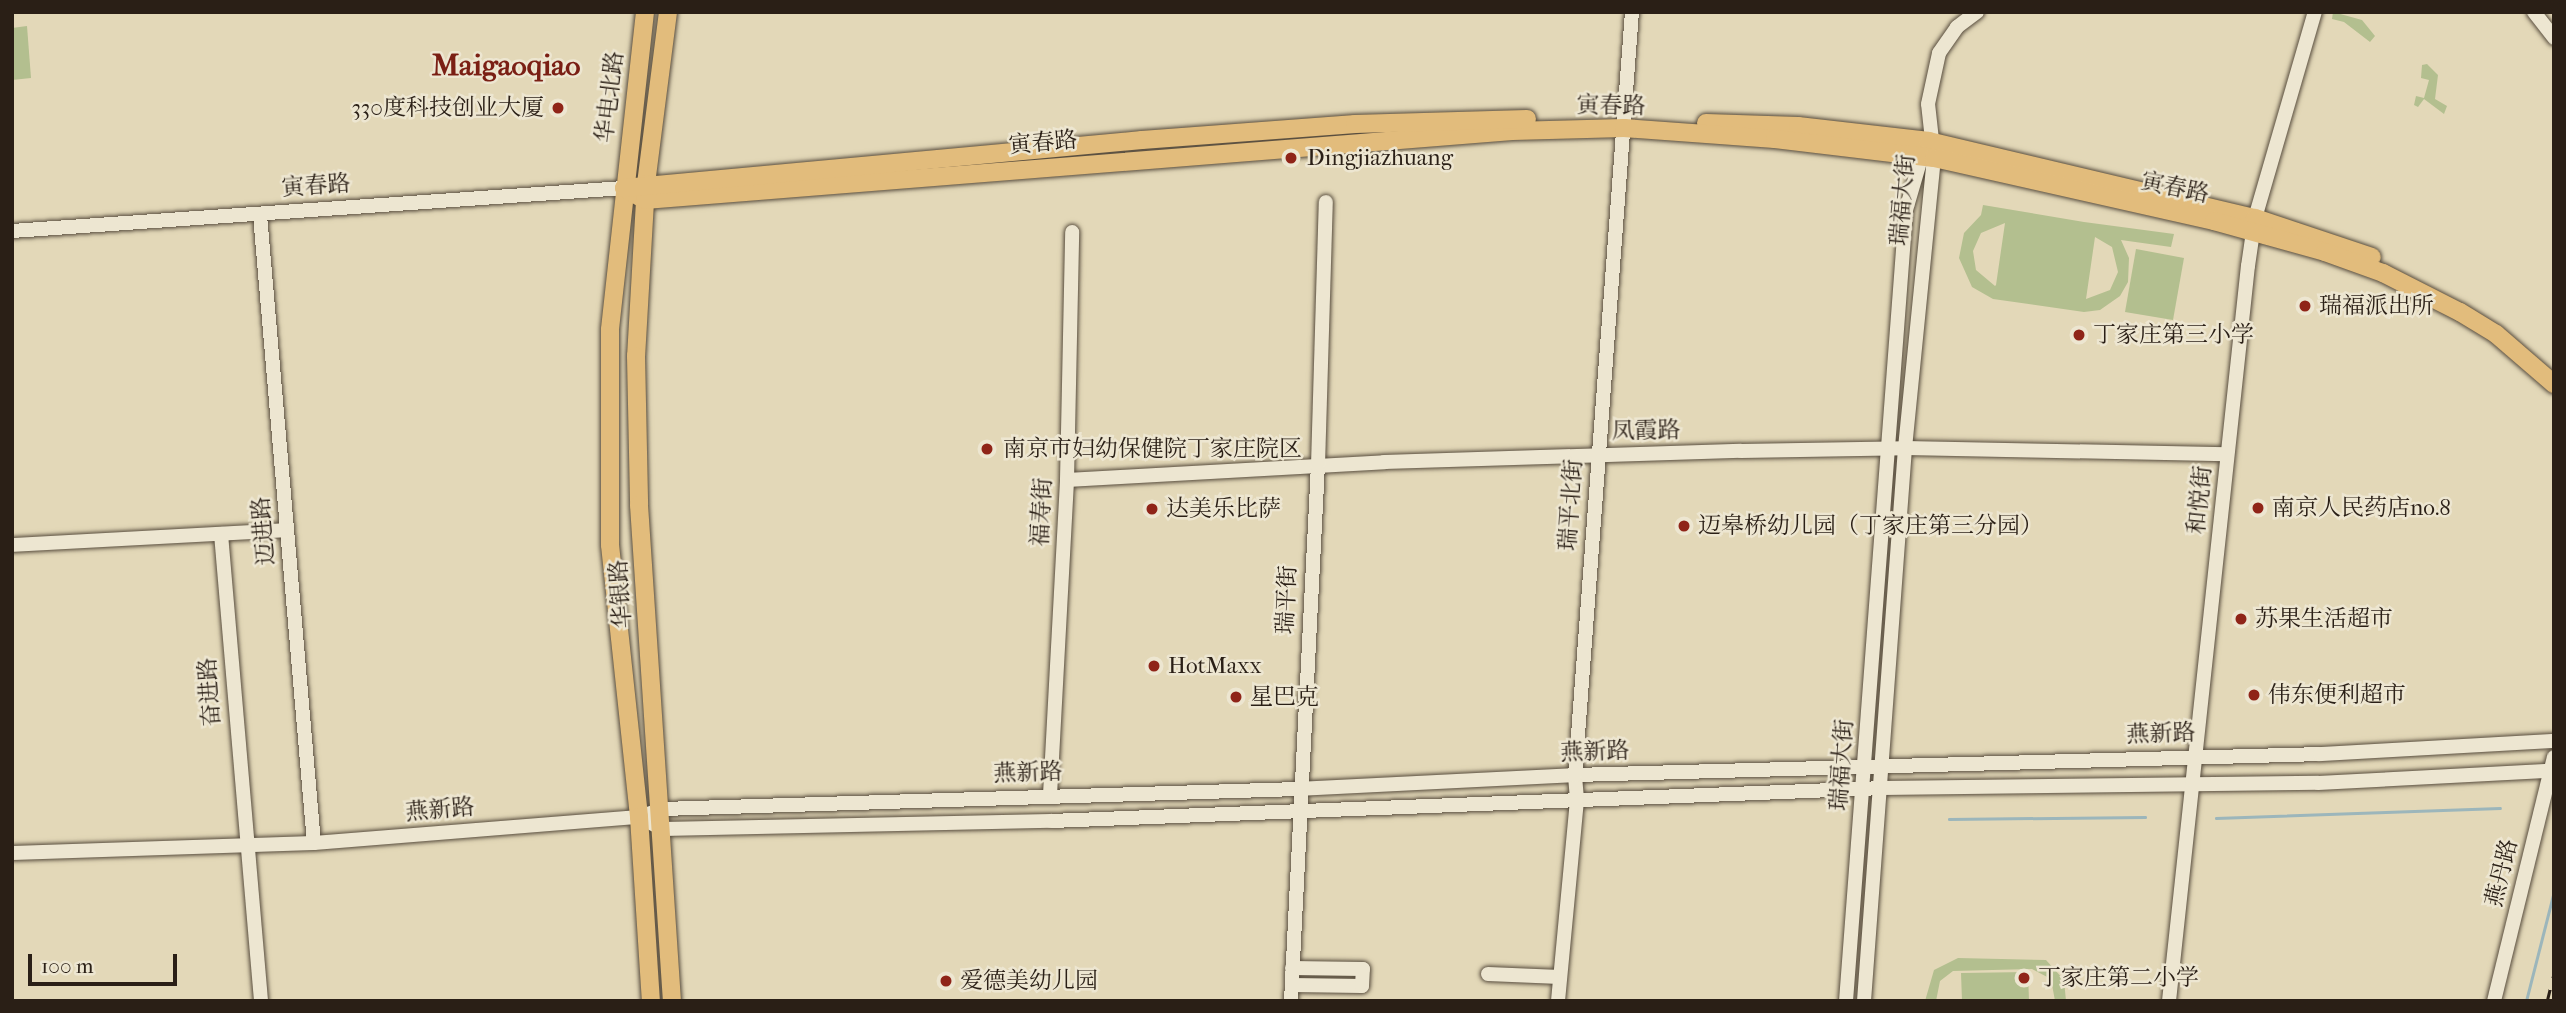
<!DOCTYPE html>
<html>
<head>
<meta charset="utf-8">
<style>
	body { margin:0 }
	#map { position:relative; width:2566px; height:1013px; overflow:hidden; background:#e3d8b8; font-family:"IM FELL French Canon","Noto Serif SC",serif }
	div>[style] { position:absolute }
	.green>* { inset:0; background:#b3bf8f }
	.stream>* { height:2.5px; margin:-1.25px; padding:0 1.25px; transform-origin:1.25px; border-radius:1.25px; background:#9cb6bb }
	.roads { filter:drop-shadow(0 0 2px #584d3e) drop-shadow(0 0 2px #584d3e) }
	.minor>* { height:14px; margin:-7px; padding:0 7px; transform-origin:7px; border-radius:7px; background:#ede6d1 }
	.major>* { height:18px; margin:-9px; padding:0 9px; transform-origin:9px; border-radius:9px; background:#e2bc7c }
	.rail>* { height:2.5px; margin-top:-1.25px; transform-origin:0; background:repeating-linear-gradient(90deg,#2a1f16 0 12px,transparent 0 24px) }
	.dots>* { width:19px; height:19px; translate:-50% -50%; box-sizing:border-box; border:4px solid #ede6d1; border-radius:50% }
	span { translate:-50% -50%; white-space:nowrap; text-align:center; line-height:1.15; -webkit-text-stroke:5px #ede6d1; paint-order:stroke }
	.street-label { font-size:23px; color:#2a1f16 }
	.poi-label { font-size:23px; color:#2a1f16 }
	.right { translate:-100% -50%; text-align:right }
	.left { translate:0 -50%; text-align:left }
	.district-label { font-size:30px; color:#7a1f14; font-weight:700 }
	.frame { position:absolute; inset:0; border:14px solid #2a1f16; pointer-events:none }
	.scale { position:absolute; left:28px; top:954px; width:149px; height:32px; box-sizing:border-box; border:4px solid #2a1f16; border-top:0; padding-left:9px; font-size:21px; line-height:24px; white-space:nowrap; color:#2a1f16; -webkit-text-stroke:5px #ede6d1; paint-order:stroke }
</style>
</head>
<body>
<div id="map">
	<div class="green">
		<div style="clip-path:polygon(2333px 12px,2362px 20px,2375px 36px,2370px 42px,2344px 22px,2332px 19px)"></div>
		<div style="clip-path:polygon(27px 26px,31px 78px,12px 80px,12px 28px)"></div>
		<div style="clip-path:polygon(2427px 64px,2438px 75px,2435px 99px,2447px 106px,2444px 114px,2424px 99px,2418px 107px,2414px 105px,2416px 96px,2424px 98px,2429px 80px,2421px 78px,2422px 65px)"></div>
		<div style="clip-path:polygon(evenodd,1983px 205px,2084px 222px,2174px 234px,2171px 247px,2121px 240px,2129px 258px,2128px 282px,2120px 296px,2100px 310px,2084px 312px,1993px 299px,1972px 287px,1959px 258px,1964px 233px,1981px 215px,1983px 205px,2005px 223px,1996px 285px,1995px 286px,1976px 270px,1973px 251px,1981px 233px,2005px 223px,1983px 205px,2095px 237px,2112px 247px,2118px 272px,2110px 290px,2086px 299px,2095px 237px)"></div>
		<div style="clip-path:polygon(2136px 249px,2184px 258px,2173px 320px,2125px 312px)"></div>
		<div style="clip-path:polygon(1958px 958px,2046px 960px,2064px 980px,2066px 1001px,2055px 1001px,2051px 979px,2032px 969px,1953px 971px,1940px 981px,1936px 1001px,1925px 1001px,1934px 970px)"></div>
		<div style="clip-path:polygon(2028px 972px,2029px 1001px,1962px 1001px,1961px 973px)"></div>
	</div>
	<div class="stream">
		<div style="left:2216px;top:818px;width:284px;rotate:-2deg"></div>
		<div style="left:1949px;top:819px;width:196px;rotate:-0.6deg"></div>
		<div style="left:2526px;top:1001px;width:114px;rotate:-75.7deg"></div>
	</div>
	<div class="roads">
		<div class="minor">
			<div style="left:2534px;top:12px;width:33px;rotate:52deg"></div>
			<div style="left:260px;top:215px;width:630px;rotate:85.09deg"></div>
			<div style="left:12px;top:231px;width:614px;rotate:-4.02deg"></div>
			<div style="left:1067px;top:480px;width:318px;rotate:-3.2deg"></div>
			<div style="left:1384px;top:462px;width:357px;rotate:-1.8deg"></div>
			<div style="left:1741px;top:451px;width:164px;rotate:-1deg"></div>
			<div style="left:1905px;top:448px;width:322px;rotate:1.1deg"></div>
			<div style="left:221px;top:534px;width:469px;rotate:85.1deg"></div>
			<div style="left:12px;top:545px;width:275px;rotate:-3.1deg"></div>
			<div style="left:1050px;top:795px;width:315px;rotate:-86.9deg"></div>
			<div style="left:1067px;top:480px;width:248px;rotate:-88.8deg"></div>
			<div style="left:639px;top:817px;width:27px;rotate:27deg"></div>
			<div style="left:663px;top:829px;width:388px;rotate:-1.2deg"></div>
			<div style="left:1051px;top:821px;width:832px;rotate:-2.27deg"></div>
			<div style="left:1882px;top:788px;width:436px;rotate:-0.7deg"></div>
			<div style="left:2318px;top:783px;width:232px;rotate:-3deg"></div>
			<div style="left:12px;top:853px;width:302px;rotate:-1.9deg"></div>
			<div style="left:314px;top:843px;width:326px;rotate:-4.6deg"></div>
			<div style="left:639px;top:817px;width:24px;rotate:-19deg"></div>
			<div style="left:662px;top:809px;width:637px;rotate:-1.8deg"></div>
			<div style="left:1299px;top:789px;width:276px;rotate:-2.9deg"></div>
			<div style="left:1575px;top:775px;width:745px;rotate:-1.61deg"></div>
			<div style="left:2320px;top:754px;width:234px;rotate:-3.2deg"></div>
			<div style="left:1488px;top:974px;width:72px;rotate:2.4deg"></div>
			<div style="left:1292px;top:985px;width:70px;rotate:0.8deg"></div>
			<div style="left:1362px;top:986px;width:17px;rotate:-87deg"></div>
			<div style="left:1363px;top:969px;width:71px;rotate:-179.2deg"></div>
			<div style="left:1291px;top:1001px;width:537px;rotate:-87.12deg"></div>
			<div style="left:1318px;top:465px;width:263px;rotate:-88.3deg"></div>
			<div style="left:1558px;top:1001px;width:203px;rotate:-84.6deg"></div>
			<div style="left:1577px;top:799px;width:24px;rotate:-95deg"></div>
			<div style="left:1575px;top:775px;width:765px;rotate:-85.73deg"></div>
			<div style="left:1846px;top:1001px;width:793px;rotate:-85.66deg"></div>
			<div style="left:1906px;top:210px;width:65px;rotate:-73.8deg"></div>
			<div style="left:1864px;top:1001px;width:555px;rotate:-85.76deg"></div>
			<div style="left:1905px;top:448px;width:291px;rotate:-84.3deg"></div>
			<div style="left:1934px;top:158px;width:54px;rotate:-96.3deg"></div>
			<div style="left:1928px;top:104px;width:52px;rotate:-77.8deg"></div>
			<div style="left:1939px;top:53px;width:32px;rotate:-55deg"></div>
			<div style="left:1957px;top:27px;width:25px;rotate:-37deg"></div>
			<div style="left:2169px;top:1001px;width:739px;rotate:-83.87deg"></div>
			<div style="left:2248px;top:266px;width:49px;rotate:-81.7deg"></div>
			<div style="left:2255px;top:218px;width:215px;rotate:-73.8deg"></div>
			<div style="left:2494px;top:1001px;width:251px;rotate:-76.2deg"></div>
		</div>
		<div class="major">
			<div style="left:645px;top:12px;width:320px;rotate:96.3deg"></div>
			<div style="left:610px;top:330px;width:215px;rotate:90deg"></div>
			<div style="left:610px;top:545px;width:274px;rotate:83.9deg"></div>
			<div style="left:639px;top:817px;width:184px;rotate:86.3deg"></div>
			<div style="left:668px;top:12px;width:173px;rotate:97.3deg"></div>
			<div style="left:646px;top:184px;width:172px;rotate:93.3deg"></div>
			<div style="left:636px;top:356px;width:149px;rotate:88.8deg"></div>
			<div style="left:639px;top:505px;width:497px;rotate:86.2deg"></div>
			<div style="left:1706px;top:123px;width:92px;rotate:1.9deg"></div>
			<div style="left:1798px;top:126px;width:132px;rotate:6.5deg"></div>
			<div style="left:1929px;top:141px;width:335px;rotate:13.3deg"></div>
			<div style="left:2255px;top:218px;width:123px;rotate:18.4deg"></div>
			<div style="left:624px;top:188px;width:24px;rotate:30deg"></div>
			<div style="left:645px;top:200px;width:870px;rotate:-4.55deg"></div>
			<div style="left:1512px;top:131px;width:112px;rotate:-1.5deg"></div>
			<div style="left:1624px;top:128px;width:151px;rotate:4.2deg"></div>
			<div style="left:1775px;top:139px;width:160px;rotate:6.8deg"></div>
			<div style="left:1934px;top:158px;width:287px;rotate:12.7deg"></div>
			<div style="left:2214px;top:221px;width:115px;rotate:15.6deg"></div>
			<div style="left:2325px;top:252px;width:62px;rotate:19.9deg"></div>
			<div style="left:2383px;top:273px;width:86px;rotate:26.9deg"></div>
			<div style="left:2460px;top:312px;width:42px;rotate:31.4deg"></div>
			<div style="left:2496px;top:334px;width:77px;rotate:40.8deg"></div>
			<div style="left:624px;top:188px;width:520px;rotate:-5.29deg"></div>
			<div style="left:1142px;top:140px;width:214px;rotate:-4.3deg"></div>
			<div style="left:1355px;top:124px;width:172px;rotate:-1.7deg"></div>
		</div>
	</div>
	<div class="rail">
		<div style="left:2547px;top:1001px;width:29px;rotate:-76deg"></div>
	</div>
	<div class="dots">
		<div style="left:558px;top:108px;background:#8f2418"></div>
		<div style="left:1291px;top:158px;background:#8f2418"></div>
		<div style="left:2305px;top:306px;background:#8f2418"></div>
		<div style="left:2079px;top:335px;background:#8f2418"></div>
		<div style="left:987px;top:449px;background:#8f2418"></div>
		<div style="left:2258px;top:508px;background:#8f2418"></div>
		<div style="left:1152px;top:509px;background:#8f2418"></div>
		<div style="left:1684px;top:526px;background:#8f2418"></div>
		<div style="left:2241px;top:619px;background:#8f2418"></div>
		<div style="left:1154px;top:666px;background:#8f2418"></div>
		<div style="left:2254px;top:695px;background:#8f2418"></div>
		<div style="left:1236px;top:697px;background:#8f2418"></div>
		<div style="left:2024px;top:978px;background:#8f2418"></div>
		<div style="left:946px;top:981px;background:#8f2418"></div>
	</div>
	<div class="street-label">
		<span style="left:610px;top:97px;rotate:-83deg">华电北路</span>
		<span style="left:1611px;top:106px;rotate:1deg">寅春路</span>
		<span style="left:1043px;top:143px;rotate:-5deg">寅春路</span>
		<span style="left:316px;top:186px;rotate:-4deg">寅春路</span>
		<span style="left:2175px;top:188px;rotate:12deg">寅春路</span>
		<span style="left:1903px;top:200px;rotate:-85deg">瑞福大街</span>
		<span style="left:1646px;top:431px;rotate:-1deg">凤霞路</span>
		<span style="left:2200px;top:500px;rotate:-84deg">和悦街</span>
		<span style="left:1571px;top:505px;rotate:-86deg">瑞平北街</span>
		<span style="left:1042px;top:512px;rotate:-87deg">福寿街</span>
		<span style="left:264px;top:531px;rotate:-95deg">迈进路</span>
		<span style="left:621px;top:594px;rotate:-94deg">华银路</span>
		<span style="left:1287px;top:600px;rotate:-87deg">瑞平街</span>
		<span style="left:210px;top:692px;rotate:-94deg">奋进路</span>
		<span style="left:2161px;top:734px;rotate:-2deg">燕新路</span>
		<span style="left:1595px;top:752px;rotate:-2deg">燕新路</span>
		<span style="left:1842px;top:765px;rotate:-86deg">瑞福大街</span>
		<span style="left:1028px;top:773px;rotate:-2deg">燕新路</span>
		<span style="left:440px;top:810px;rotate:-5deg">燕新路</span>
		<span style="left:2502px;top:873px;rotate:-76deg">燕丹路</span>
	</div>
	<div class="poi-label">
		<span class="right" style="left:544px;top:108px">330度科技创业大厦</span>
		<span class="left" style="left:1307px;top:158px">Dingjiazhuang</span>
		<span class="left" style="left:2319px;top:306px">瑞福派出所</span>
		<span class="left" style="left:2093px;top:335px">丁家庄第三小学</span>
		<span class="left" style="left:1003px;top:449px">南京市妇幼保健院丁家庄院区</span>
		<span class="left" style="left:2272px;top:508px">南京人民药店no.8</span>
		<span class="left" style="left:1166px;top:509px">达美乐比萨</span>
		<span class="left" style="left:1698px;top:526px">迈皋桥幼儿园（丁家庄第三分园）</span>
		<span class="left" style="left:2255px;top:619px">苏果生活超市</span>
		<span class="left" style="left:1168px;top:666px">HotMaxx</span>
		<span class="left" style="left:2268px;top:695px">伟东便利超市</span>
		<span class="left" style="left:1250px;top:697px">星巴克</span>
		<span class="left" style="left:2038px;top:978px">丁家庄第二小学</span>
		<span class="left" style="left:960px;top:981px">爱德美幼儿园</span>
	</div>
	<div class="district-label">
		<span style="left:506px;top:66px">Maigaoqiao</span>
	</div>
	<div class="frame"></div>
	<div class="scale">100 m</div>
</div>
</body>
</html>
